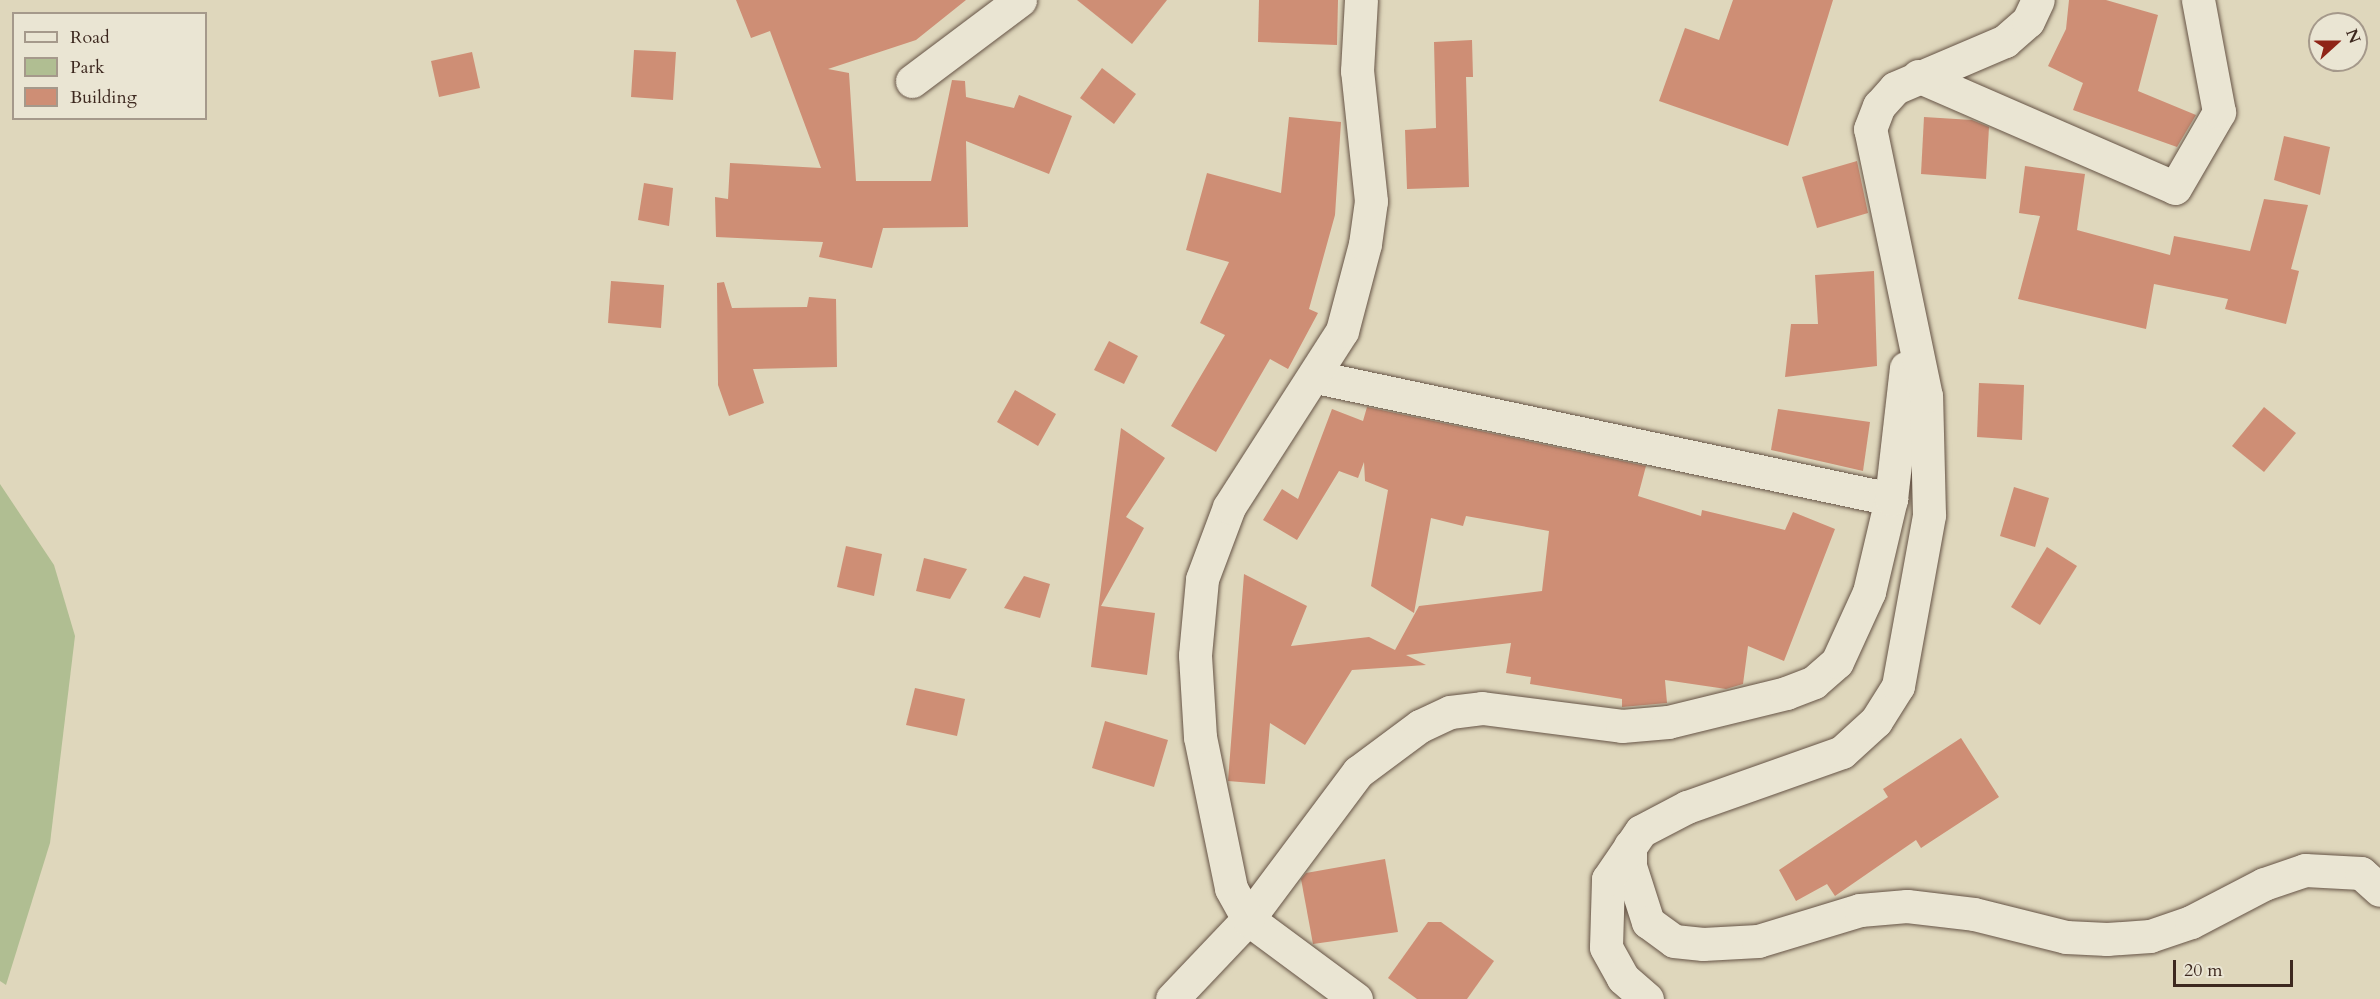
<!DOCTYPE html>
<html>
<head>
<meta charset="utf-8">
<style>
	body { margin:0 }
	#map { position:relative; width:2380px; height:999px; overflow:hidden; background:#dfd7bc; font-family:Cardo,serif }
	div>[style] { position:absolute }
	.green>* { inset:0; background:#b0be92 }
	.building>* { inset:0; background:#ce8e75 }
	.roads { filter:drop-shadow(0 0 2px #665446) drop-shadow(0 0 2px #665446) }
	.minor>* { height:33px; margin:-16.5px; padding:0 16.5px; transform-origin:16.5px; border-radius:16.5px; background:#eae5d3 }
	span { translate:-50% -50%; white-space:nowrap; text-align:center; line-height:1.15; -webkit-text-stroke:6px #eae5d3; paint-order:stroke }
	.legend { position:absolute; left:12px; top:12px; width:195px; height:108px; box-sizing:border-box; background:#eae5d3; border:2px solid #a5998b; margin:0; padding:8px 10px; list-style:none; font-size:18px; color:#3d281f }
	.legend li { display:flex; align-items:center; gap:12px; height:30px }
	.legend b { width:30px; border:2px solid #a5998b }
	.north { position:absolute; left:2308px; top:12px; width:60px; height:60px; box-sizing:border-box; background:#eae5d3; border:2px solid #a5998b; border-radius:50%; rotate:69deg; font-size:16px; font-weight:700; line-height:24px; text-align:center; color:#3d281f }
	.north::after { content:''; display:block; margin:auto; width:21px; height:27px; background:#8f2418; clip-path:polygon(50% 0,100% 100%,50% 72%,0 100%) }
	.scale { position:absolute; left:2173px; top:960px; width:120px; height:27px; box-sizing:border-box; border:3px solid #3d281f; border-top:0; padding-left:8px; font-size:18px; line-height:21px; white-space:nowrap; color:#3d281f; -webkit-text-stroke:4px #eae5d3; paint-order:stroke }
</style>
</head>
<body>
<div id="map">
	<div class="green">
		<div style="clip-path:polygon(0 484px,54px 565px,75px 636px,50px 843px,6px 985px,0 981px)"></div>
	</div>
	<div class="building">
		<div style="clip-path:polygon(736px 0,966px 0,916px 40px,828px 69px,849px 73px,856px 181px,931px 181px,952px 80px,965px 81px,966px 97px,1014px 108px,1019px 95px,1072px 116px,1049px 174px,966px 141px,968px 227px,883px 228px,872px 268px,819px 257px,823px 242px,716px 237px,715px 197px,728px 199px,730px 163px,821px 168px,770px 31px,751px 38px)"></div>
		<div style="clip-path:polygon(1077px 0,1167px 0,1132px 44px)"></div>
		<div style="clip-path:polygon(1259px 0,1338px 0,1337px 45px,1258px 42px)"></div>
		<div style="clip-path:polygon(1733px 0,1833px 0,1788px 146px,1659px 101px,1685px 28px,1719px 40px)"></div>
		<div style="clip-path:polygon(2069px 0,2106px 0,2158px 15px,2138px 91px,2196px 115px,2177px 147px,2073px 110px,2083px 83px,2048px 66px,2066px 29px)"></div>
		<div style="clip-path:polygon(1472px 40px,1473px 77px,1466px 77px,1469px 187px,1407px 189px,1405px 130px,1436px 128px,1434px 42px)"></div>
		<div style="clip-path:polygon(634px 50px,676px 52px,673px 100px,631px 97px)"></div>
		<div style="clip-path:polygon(472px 52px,480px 88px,439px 97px,431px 61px)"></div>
		<div style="clip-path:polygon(1102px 68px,1136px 94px,1114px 124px,1080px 98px)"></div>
		<div style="clip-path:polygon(1289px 117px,1341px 122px,1335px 215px,1309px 309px,1318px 313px,1288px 369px,1270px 359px,1216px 452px,1171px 426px,1225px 335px,1200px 323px,1229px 262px,1186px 250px,1207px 173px,1281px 193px)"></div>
		<div style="clip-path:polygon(1924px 117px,1972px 120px,1989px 127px,1986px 179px,1921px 174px)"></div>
		<div style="clip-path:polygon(2284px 136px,2330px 147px,2320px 195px,2274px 180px)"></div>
		<div style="clip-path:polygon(1857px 161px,1868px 213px,1817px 228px,1802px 177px)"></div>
		<div style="clip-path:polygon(2025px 166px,2085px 174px,2077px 230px,2170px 255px,2174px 236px,2250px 251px,2264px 199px,2308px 205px,2291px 269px,2299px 271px,2286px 324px,2225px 309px,2228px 299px,2154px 284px,2146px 329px,2018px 299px,2040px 216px,2019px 213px)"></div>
		<div style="clip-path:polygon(644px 183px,673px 188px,669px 226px,638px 220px)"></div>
		<div style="clip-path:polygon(1874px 271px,1877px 366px,1785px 377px,1791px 324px,1818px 324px,1815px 275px)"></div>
		<div style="clip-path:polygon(611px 281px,664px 285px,661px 328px,608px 323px)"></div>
		<div style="clip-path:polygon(724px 282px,732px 308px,807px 307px,809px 297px,836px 299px,837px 367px,753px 369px,764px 403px,729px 416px,718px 385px,717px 283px)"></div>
		<div style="clip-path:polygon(1109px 341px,1138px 356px,1124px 384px,1094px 370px)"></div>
		<div style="clip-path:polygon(1979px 383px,2024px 385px,2022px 440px,1977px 437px)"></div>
		<div style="clip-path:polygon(1015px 390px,1056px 414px,1038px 446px,997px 422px)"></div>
		<div style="clip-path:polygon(1367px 407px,1646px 466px,1638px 496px,1701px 516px,1702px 510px,1785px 530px,1793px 512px,1835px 529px,1784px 661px,1748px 646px,1743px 684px,1726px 689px,1665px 680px,1667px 703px,1622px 707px,1622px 699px,1530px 684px,1531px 677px,1506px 673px,1511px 643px,1406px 655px,1426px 665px,1352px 670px,1305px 745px,1270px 723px,1265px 784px,1228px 781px,1244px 574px,1307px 606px,1291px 646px,1369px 637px,1395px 650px,1419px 606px,1542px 591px,1549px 531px,1466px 516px,1463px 526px,1431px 518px,1414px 613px,1371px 586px,1388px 490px,1365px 481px,1364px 462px,1358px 478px,1339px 471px,1297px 540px,1263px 520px,1282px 489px,1298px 499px,1332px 409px,1363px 421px)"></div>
		<div style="clip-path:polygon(2264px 407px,2296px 433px,2264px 472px,2232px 446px)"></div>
		<div style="clip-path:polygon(1778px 409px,1870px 422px,1863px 471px,1771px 450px)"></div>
		<div style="clip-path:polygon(1121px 428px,1165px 458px,1126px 517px,1144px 528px,1101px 606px,1155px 613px,1147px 675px,1091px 667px)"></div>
		<div style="clip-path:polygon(2014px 487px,2049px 498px,2035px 547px,2000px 536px)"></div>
		<div style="clip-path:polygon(846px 546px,882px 554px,874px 596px,837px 587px)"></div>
		<div style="clip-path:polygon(2047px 547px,2077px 566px,2040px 625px,2011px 607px)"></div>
		<div style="clip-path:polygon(924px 558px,967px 569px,950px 599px,916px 591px)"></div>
		<div style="clip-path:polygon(1024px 576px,1050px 584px,1040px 618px,1004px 608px)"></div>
		<div style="clip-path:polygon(915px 688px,965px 699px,957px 736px,906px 725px)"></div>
		<div style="clip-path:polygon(1105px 721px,1168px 740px,1154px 787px,1092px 768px)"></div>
		<div style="clip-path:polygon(1961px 738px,1999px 797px,1921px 848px,1916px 840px,1835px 896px,1827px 884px,1796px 901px,1779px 870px,1888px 797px,1883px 789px)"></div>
		<div style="clip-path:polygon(1385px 859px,1398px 932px,1313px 944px,1301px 879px,1306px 873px)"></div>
		<div style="clip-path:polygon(1428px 922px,1441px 922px,1494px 961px,1467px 999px,1417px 999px,1388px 978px)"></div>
	</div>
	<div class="roads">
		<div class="minor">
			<div style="left:1918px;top:76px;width:280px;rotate:23.5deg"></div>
			<div style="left:2175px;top:188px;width:88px;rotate:-59.9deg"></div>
			<div style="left:2219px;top:112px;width:114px;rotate:-100.6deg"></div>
			<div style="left:912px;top:81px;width:135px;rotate:-36.9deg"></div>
			<div style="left:1316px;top:377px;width:588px;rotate:11.98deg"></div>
			<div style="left:1630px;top:846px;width:20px;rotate:90deg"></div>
			<div style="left:1630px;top:866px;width:59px;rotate:72.2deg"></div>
			<div style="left:1648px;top:922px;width:32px;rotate:36deg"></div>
			<div style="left:1674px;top:941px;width:29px;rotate:6deg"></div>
			<div style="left:1703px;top:944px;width:55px;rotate:-3.1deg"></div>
			<div style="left:1758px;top:941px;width:107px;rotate:-16.9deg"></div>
			<div style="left:1860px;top:910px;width:47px;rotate:-4.9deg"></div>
			<div style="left:1907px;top:906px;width:67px;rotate:6.8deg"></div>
			<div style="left:1974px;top:914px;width:95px;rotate:14deg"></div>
			<div style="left:2066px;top:937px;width:41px;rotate:2.8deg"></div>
			<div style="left:2107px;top:939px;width:43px;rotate:-4deg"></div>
			<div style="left:2150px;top:936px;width:43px;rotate:-18.9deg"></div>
			<div style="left:2191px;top:922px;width:82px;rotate:-27.5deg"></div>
			<div style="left:2264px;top:884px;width:43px;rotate:-18.9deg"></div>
			<div style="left:2305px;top:870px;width:56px;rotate:3.1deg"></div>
			<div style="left:2361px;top:873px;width:25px;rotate:42deg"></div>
			<div style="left:1172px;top:999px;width:110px;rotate:-46.5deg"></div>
			<div style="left:1248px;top:919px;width:184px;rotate:-53.2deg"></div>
			<div style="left:1358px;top:772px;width:77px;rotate:-36.6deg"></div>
			<div style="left:1420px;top:726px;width:33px;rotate:-25deg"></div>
			<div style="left:1450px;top:712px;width:32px;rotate:-7deg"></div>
			<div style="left:1482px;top:708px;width:141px;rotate:7.3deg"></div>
			<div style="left:1622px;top:726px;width:46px;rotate:-5deg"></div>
			<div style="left:1668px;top:722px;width:122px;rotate:-13.8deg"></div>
			<div style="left:1786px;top:693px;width:30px;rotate:-21deg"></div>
			<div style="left:1814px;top:682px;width:30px;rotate:-41deg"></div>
			<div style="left:1837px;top:662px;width:77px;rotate:-65.4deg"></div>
			<div style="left:1869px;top:592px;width:96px;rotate:-76.7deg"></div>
			<div style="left:1891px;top:499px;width:132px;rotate:-83.5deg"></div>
			<div style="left:1356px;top:999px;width:134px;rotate:-143.5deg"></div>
			<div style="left:1248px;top:919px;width:35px;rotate:-119deg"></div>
			<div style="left:1231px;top:888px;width:154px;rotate:-101.6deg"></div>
			<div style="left:1200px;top:737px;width:82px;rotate:-93.5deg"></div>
			<div style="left:1195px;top:655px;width:76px;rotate:-84.7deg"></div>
			<div style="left:1202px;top:579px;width:77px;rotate:-69.4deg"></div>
			<div style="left:1229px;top:507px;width:209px;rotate:-57.3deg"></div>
			<div style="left:1342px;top:331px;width:90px;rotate:-75.2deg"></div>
			<div style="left:1365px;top:244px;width:43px;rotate:-82.1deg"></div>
			<div style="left:1371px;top:201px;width:131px;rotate:-96.1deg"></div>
			<div style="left:1357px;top:71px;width:71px;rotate:-86.8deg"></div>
			<div style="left:1647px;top:999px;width:32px;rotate:-139deg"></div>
			<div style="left:1623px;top:978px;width:35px;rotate:-119deg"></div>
			<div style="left:1606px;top:947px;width:68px;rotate:-88.3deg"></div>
			<div style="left:1608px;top:879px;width:58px;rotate:-55.5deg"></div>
			<div style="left:1641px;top:831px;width:52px;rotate:-27.6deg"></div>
			<div style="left:1687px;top:807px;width:164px;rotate:-19.5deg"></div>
			<div style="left:1842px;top:752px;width:46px;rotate:-42.4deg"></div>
			<div style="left:1876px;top:721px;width:41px;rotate:-57.8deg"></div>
			<div style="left:1898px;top:686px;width:174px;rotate:-79.7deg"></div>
			<div style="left:1929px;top:515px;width:119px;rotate:-91.4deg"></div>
			<div style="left:1926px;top:396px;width:273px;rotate:-101.8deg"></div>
			<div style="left:1870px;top:129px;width:25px;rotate:-69deg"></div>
			<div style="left:1879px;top:106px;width:24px;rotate:-48deg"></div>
			<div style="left:1895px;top:88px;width:120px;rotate:-23.1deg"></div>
			<div style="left:2005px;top:41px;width:30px;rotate:-41deg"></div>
			<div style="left:2028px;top:21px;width:23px;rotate:-65deg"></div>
		</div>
	</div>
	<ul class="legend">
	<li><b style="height:8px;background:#eae5d3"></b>Road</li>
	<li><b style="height:16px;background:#b0be92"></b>Park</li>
	<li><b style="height:16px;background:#ce8e75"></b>Building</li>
	</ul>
	<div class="north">N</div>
	<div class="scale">20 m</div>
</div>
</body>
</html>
